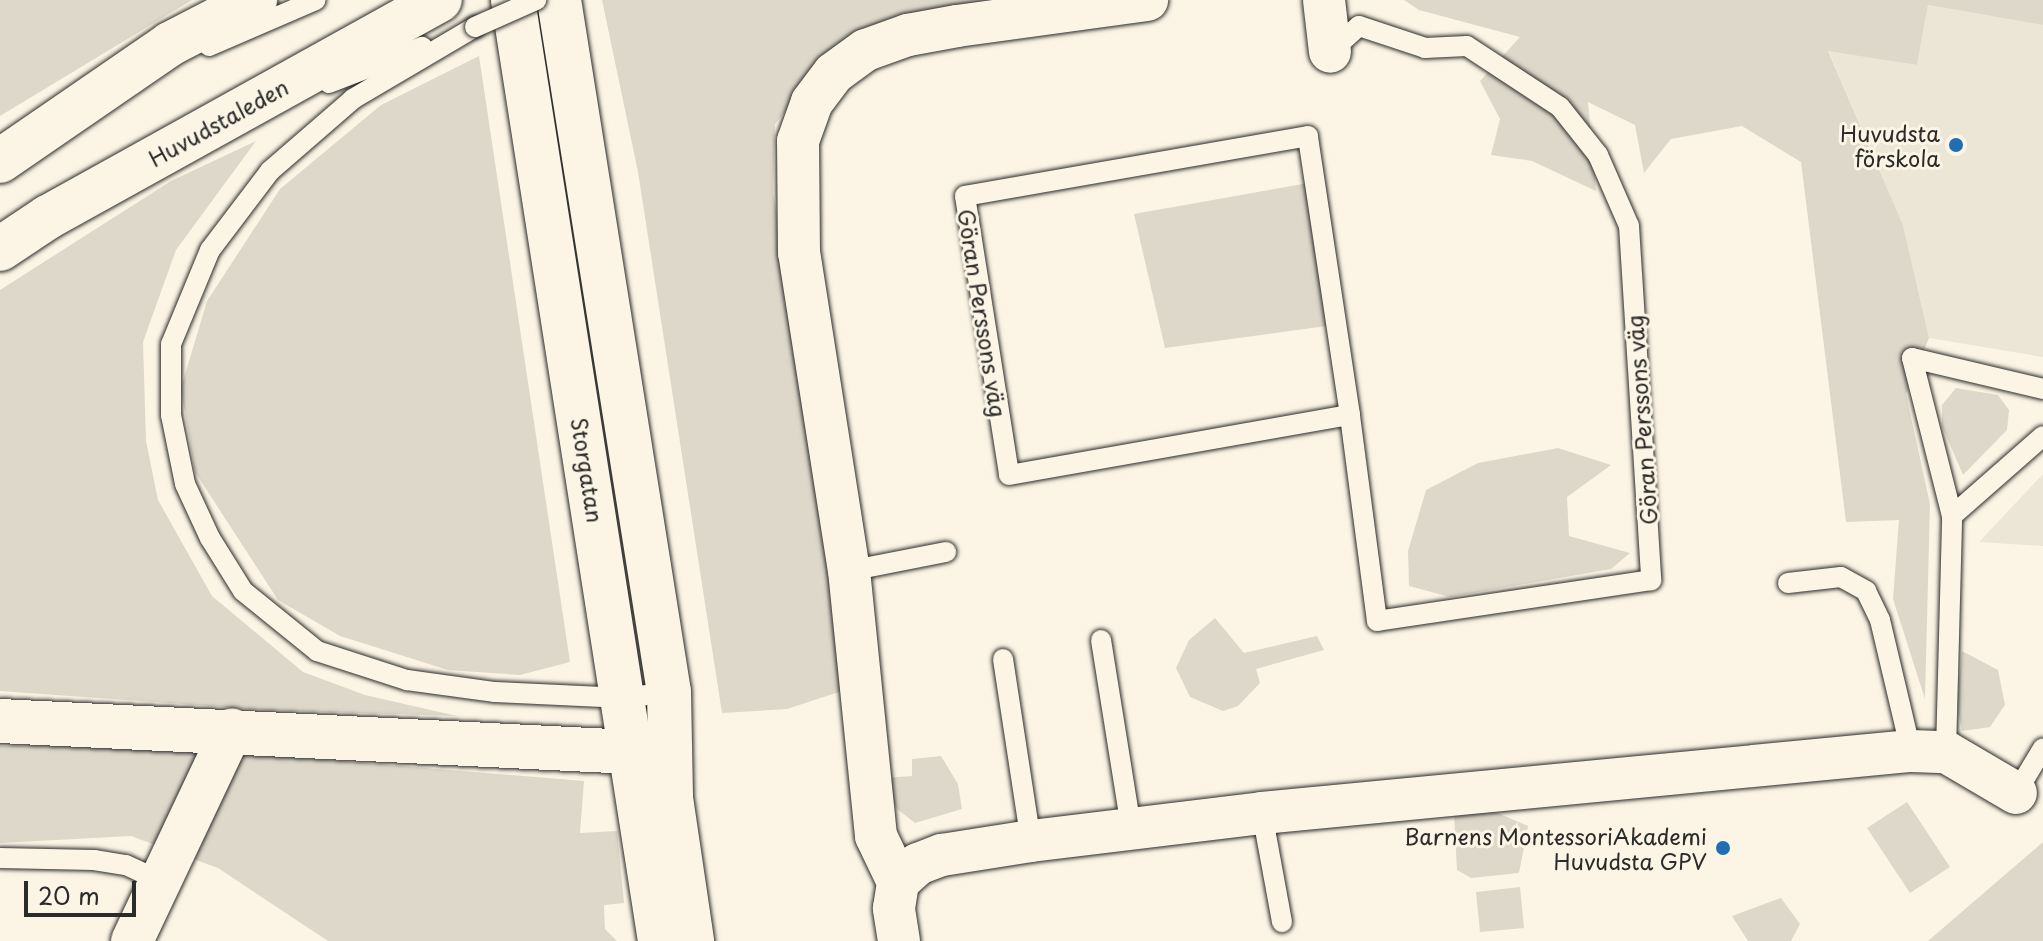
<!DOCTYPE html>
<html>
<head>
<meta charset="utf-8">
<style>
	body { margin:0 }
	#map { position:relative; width:2043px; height:941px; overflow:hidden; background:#fcf5e5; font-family:"Playpen Sans",sans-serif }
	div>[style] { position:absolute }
	.built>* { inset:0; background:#ece6d7 }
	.green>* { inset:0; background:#ded8ca }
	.roads { filter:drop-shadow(0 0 2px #2b2b2b) drop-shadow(0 0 2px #2b2b2b) }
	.service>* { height:20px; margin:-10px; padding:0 10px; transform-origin:10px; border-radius:10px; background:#fcf5e5 }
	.minor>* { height:42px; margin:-21px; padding:0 21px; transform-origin:21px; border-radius:21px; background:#fcf5e5 }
	.tertiary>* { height:44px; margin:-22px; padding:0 22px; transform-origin:22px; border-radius:22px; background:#fcf5e5 }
	.secondary>* { height:44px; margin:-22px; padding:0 22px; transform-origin:22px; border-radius:22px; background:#fcf5e5 }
	.bridges { filter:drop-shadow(0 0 2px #2b2b2b) drop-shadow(0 0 2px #2b2b2b) }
	.service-bridge>* { height:20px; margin:-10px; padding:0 10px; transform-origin:10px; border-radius:10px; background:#fcf5e5 }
	.dots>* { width:22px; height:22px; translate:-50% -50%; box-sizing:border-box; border:4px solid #fcf5e5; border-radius:50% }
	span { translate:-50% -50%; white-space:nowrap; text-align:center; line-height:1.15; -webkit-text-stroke:6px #fcf5e5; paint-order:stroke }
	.street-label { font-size:22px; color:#2b2b2b }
	.poi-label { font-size:22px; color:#2b2b2b }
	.right { translate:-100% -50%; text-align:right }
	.scale { position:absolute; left:24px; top:881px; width:112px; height:36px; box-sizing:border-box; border:4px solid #2b2b2b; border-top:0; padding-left:10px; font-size:24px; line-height:28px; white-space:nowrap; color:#2b2b2b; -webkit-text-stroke:6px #fcf5e5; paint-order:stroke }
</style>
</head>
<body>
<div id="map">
	<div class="built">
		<div style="clip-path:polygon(1928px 5px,2043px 25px,2043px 357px,1929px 338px,1903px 225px,1828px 50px,1917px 65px)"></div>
		<div style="clip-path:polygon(2043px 474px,2043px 546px,1979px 542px)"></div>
	</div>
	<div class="green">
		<div style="clip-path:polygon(0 0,192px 0,0 116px)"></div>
		<div style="clip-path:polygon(602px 0,1048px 0,816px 73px,775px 124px,773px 193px,822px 480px,845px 690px,787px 709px,722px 713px,638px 172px)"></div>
		<div style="clip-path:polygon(1404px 0,2043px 0,2043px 25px,1928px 5px,1917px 65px,1828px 51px,1903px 225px,1929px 338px,1906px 394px,1930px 504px,1925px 699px,1893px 599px,1899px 520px,1846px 522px,1801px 162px,1742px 126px,1671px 139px,1644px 173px,1635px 125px,1588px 102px,1596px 191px,1532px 161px,1491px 155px,1500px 119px,1480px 81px,1520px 37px,1419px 10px)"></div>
		<div style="clip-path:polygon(479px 56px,570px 662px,520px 675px,448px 670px,340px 636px,278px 600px,195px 472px,181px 388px,207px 301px,280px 189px,381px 105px)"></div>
		<div style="clip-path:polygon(256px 141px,176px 250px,143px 342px,146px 441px,158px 500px,212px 596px,303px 672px,365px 695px,457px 716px,265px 710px,0 691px,0 290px,171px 181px)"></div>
		<div style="clip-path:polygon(1308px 183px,1326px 326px,1165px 348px,1134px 214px)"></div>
		<div style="clip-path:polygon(1956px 388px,1998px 395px,2009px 410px,2007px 430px,1963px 475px,1942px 426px,1942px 405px)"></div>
		<div style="clip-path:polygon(1558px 448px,1611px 465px,1567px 497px,1569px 536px,1630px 553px,1611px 569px,1450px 597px,1409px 586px,1408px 551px,1426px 490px,1478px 463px)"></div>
		<div style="clip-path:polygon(1215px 618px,1244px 653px,1317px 636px,1324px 650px,1256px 669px,1260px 683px,1238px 706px,1223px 711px,1190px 697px,1176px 668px,1189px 640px)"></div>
		<div style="clip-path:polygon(1962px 651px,1998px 670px,2005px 705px,1990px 727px,1962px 731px,1957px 705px)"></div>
		<div style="clip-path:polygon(145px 745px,584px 781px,580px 833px,617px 831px,624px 903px,604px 905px,605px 929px,617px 941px,328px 941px,218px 868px,131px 836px,0 843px,0 746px)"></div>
		<div style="clip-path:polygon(941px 756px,958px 784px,962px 809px,915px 823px,897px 809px,883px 778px,912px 776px,912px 759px)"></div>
		<div style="clip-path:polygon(1907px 802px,1950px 867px,1910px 893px,1867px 828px)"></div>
		<div style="clip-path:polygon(1489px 809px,1528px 826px,1519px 873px,1471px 878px,1457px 870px,1454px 814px)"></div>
		<div style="clip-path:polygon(2043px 841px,2043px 941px,1928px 941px,2043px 842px)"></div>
		<div style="clip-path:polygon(1520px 887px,1524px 928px,1480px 932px,1476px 892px)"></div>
		<div style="clip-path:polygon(1781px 898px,1800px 924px,1791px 941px,1748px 941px,1732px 916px)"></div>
	</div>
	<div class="roads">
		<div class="service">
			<div style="left:475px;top:27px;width:142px;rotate:149.5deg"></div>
			<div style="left:353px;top:99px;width:110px;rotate:139.1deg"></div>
			<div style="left:270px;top:171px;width:99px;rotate:127.2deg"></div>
			<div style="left:210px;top:250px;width:102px;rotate:112.5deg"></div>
			<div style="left:171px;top:344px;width:71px;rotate:90deg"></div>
			<div style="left:171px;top:415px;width:70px;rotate:78.5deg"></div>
			<div style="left:185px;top:484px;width:60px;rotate:65.2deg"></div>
			<div style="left:210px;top:538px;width:62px;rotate:58.1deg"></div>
			<div style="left:243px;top:591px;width:95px;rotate:39deg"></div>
			<div style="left:317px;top:651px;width:95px;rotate:17.9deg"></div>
			<div style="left:407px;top:680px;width:89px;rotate:7.8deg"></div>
			<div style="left:495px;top:692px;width:129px;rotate:2.7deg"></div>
			<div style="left:624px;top:698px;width:45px;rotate:-7.6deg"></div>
			<div style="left:209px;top:46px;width:116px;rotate:-23.3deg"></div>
			<div style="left:1330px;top:52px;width:39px;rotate:-42deg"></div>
			<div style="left:1359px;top:26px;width:70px;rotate:18.4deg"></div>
			<div style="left:1425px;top:48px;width:42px;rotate:-2.7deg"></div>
			<div style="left:1467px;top:46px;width:111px;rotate:33.3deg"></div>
			<div style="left:1560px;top:107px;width:61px;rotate:51.6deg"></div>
			<div style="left:1598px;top:155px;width:77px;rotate:66.4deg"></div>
			<div style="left:1629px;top:226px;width:355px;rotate:86.4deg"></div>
			<div style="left:1651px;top:580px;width:277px;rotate:171.5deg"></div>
			<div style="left:1377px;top:621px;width:208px;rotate:-97.5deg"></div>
			<div style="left:1350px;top:415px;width:282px;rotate:-98.6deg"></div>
			<div style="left:1308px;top:136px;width:348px;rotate:170.1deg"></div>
			<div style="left:965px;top:196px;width:282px;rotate:81deg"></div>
			<div style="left:1009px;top:475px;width:346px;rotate:-10deg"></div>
			<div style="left:329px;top:83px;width:100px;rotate:-21.2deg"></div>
			<div style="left:1952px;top:516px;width:163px;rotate:-104.2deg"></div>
			<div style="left:1912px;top:358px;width:135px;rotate:13.3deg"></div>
			<div style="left:849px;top:571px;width:99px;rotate:-11.1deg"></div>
			<div style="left:1788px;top:583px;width:53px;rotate:-6.5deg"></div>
			<div style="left:1841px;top:577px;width:29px;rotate:29deg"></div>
			<div style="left:1866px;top:591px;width:32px;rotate:64deg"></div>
			<div style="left:1880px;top:620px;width:135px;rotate:76.7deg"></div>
			<div style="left:1101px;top:640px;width:190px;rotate:80.9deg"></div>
			<div style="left:1003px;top:659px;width:184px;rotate:81.3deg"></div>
			<div style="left:1946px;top:752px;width:236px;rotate:-88.5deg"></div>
			<div style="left:1952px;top:516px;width:121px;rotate:-41.3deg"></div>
			<div style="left:2016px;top:793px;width:52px;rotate:-59deg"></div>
			<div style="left:1262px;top:813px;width:111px;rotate:79.6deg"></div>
			<div style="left:0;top:858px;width:94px;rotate:1.2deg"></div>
			<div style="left:94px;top:860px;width:32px;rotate:9deg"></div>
			<div style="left:126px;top:865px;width:40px;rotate:25deg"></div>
		</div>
		<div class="minor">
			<div style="left:1324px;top:0;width:52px;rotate:83.4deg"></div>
			<div style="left:898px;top:882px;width:51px;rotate:-115.6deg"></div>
			<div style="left:876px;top:836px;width:266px;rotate:-95.8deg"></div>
			<div style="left:849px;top:571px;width:322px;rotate:-98.9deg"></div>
			<div style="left:799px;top:253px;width:112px;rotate:-90.5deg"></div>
			<div style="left:798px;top:141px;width:41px;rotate:-70.3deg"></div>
			<div style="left:812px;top:102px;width:36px;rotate:-53deg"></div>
			<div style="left:834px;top:73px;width:39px;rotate:-36deg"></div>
			<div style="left:866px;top:50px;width:45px;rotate:-19.7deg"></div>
			<div style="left:908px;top:35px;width:50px;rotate:-10.4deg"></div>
			<div style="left:957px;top:26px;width:192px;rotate:-7.8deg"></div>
			<div style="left:132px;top:941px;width:234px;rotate:-64.7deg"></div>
			<div style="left:899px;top:941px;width:33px;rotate:-99deg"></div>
			<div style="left:894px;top:908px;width:26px;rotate:-81deg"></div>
			<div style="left:898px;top:882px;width:27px;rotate:-42deg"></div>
			<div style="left:918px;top:864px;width:26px;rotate:-21deg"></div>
			<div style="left:942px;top:855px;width:90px;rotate:-8.9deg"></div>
			<div style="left:1031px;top:841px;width:233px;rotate:-6.9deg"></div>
			<div style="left:1262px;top:813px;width:652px;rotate:-5.46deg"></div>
			<div style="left:1911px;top:751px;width:35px;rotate:2deg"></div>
			<div style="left:1946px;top:752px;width:81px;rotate:30.4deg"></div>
		</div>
		<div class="tertiary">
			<div style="left:513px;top:0;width:952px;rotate:81.12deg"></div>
			<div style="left:559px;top:0;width:701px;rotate:80.97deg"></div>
			<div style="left:669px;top:692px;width:106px;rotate:88.9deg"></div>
			<div style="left:671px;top:798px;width:145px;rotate:81.6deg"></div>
		</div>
		<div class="secondary">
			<div style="left:0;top:161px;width:206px;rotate:-34.5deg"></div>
			<div style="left:170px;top:44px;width:96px;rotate:-27.4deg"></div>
			<div style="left:0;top:249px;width:58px;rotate:-33.7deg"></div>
			<div style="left:48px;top:217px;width:448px;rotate:-29deg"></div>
			<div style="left:0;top:721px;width:632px;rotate:2.81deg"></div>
		</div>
	</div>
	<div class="bridges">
		<div class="service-bridge">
			<div style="left:475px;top:27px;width:67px;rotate:-23.9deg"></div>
		</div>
	</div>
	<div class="dots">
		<div style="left:1956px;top:145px;background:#1f6fb2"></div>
		<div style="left:1723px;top:848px;background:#1f6fb2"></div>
	</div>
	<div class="street-label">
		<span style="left:218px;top:122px;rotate:-29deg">Huvudstaleden</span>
		<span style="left:983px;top:313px;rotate:81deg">Göran Perssons väg</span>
		<span style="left:1641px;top:420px;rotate:-94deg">Göran Perssons väg</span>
		<span style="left:588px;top:470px;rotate:81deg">Storgatan</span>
	</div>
	<div class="poi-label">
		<span class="right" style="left:1940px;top:145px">Huvudsta<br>förskola</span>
		<span class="right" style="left:1707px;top:848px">Barnens MontessoriAkademi<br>Huvudsta GPV</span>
	</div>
	<div class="scale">20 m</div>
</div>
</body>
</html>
